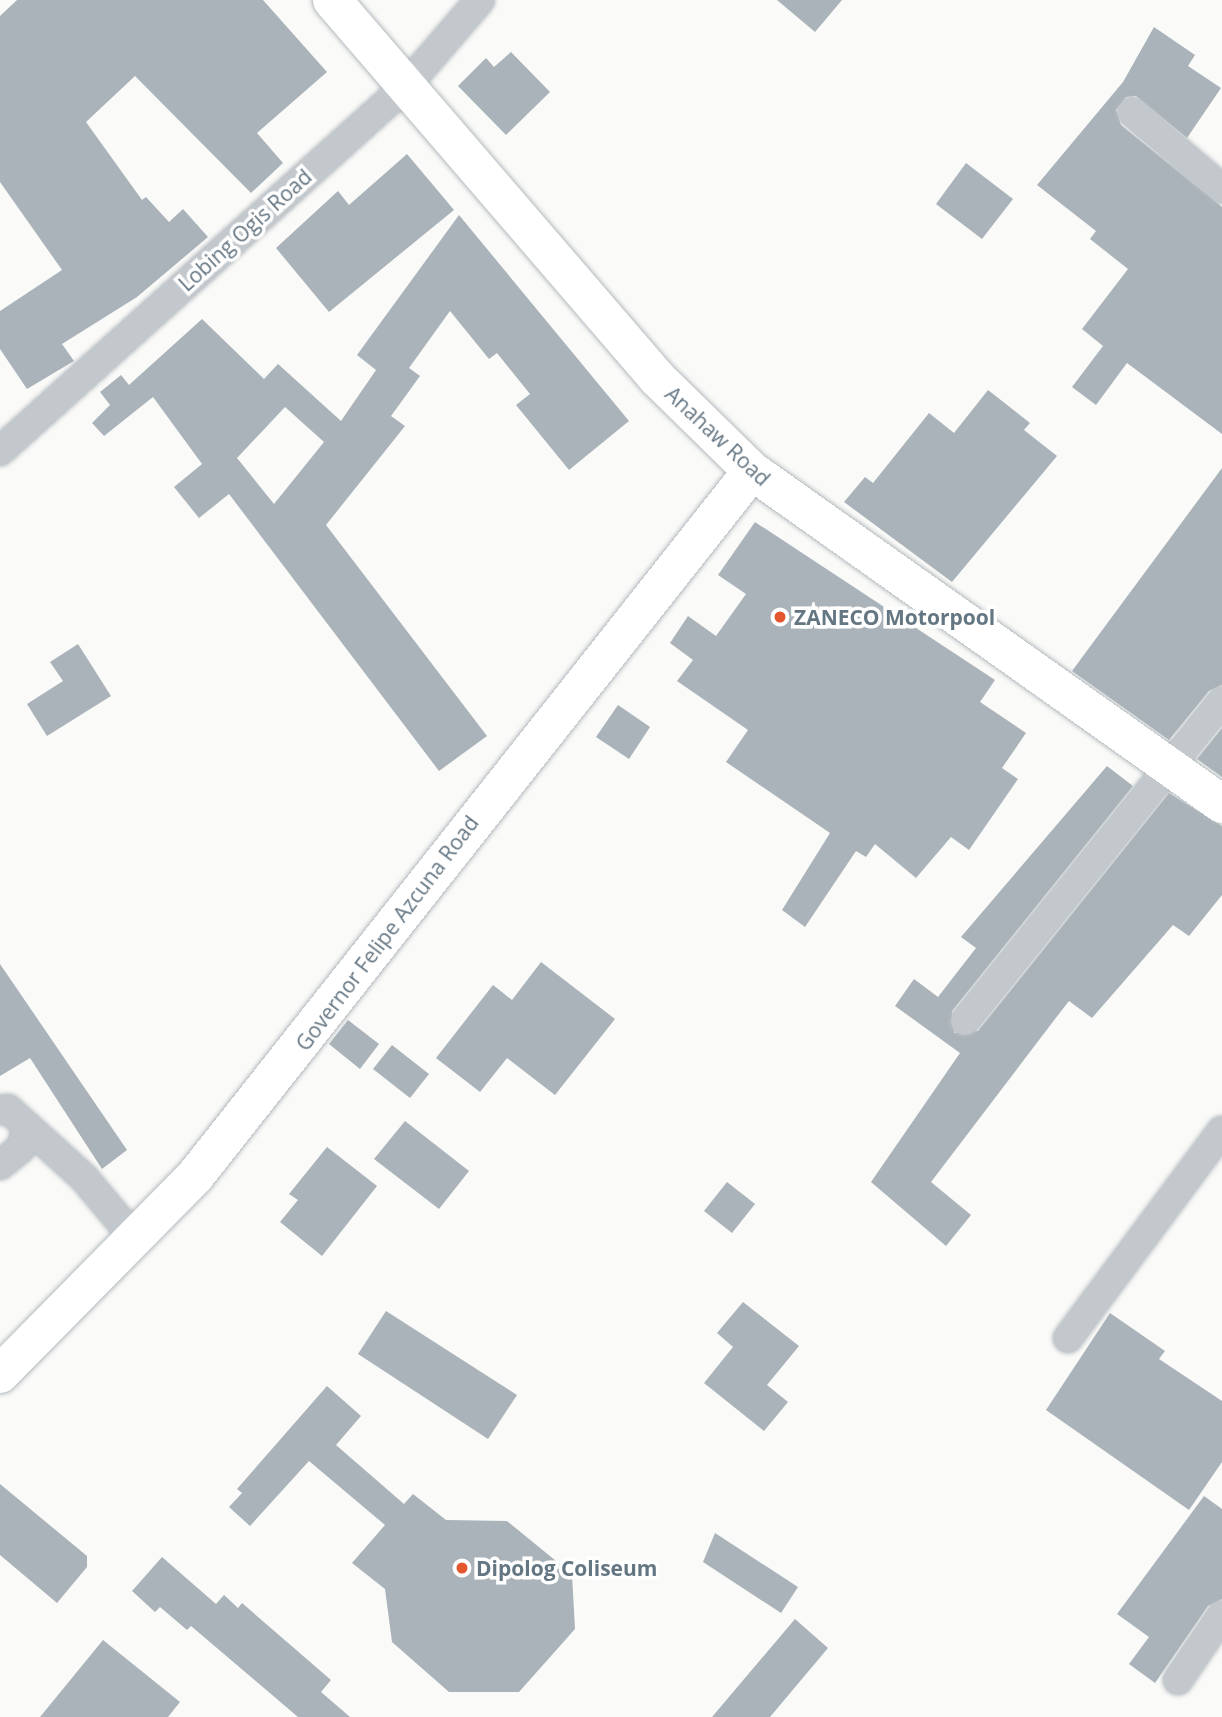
<!DOCTYPE html>
<html>
<head>
<meta charset="utf-8">
<style>
	body { margin:0 }
	#map { position:relative; width:1222px; height:1717px; overflow:hidden; background:#fafaf8; font-family:"Open Sans",sans-serif }
	div>[style] { position:absolute }
	.building>* { inset:0; background:#aab3b9 }
	.roads { filter:drop-shadow(0 0 2px #b3babf) drop-shadow(0 0 2px #b3babf) }
	.street>* { height:28px; margin:-14px; padding:0 14px; transform-origin:14px; border-radius:14px; background:#c3c8cc }
	.secondary>* { height:38px; margin:-19px; padding:0 19px; transform-origin:19px; border-radius:19px; background:#fff }
	.dots>* { width:19px; height:19px; translate:-50% -50%; box-sizing:border-box; border:4px solid #fff; border-radius:50% }
	span { translate:-50% -50%; white-space:nowrap; text-align:center; line-height:1.15; -webkit-text-stroke:7px #fff; paint-order:stroke }
	.street-label { font-size:21px; color:#657683 }
	.poi-label { font-size:21px; color:#657683; font-weight:700 }
	.left { translate:0 -50%; text-align:left }
</style>
</head>
<body>
<div id="map">
	<div class="building">
		<div style="clip-path:polygon(17px 0,263px 0,327px 72px,257px 133px,283px 163px,251px 193px,135px 76px,86px 122px,142px 200px,146px 197px,169px 222px,183px 209px,208px 237px,137px 297px,62px 344px,74px 361px,27px 389px,0 349px,0 311px,62px 270px,0 182px,0 16px)"></div>
		<div style="clip-path:polygon(777px 0,842px 0,815px 32px)"></div>
		<div style="clip-path:polygon(1154px 27px,1195px 55px,1188px 66px,1221px 88px,1187px 138px,1136px 96px,1126px 97px,1116px 110px,1121px 125px,1222px 207px,1222px 434px,1127px 363px,1096px 405px,1072px 387px,1103px 346px,1082px 329px,1128px 269px,1090px 239px,1096px 231px,1037px 185px,1123px 82px)"></div>
		<div style="clip-path:polygon(511px 52px,550px 92px,506px 135px,458px 86px,486px 58px,494px 67px)"></div>
		<div style="clip-path:polygon(407px 154px,454px 210px,329px 312px,276px 248px,338px 191px,349px 205px)"></div>
		<div style="clip-path:polygon(966px 163px,1013px 199px,982px 239px,936px 204px)"></div>
		<div style="clip-path:polygon(evenodd,459px 215px,629px 421px,569px 470px,516px 405px,530px 394px,497px 353px,489px 359px,450px 311px,409px 368px,420px 376px,391px 416px,405px 426px,326px 525px,487px 736px,439px 771px,229px 494px,199px 518px,174px 487px,202px 464px,153px 397px,104px 436px,92px 423px,110px 405px,100px 392px,121px 375px,129px 385px,202px 319px,264px 379px,278px 364px,341px 421px,376px 370px,357px 355px,459px 215px,285px 407px,324px 442px,274px 504px,237px 458px,285px 407px)"></div>
		<div style="clip-path:polygon(988px 390px,1030px 423px,1024px 430px,1057px 456px,952px 582px,844px 502px,865px 477px,873px 483px,929px 413px,954px 433px)"></div>
		<div style="clip-path:polygon(1222px 468px,1222px 685px,1209px 691px,1169px 740px,1072px 671px)"></div>
		<div style="clip-path:polygon(755px 522px,995px 680px,980px 702px,1026px 733px,1002px 768px,1018px 779px,969px 850px,951px 837px,916px 878px,875px 844px,866px 857px,856px 851px,805px 927px,782px 910px,830px 833px,726px 762px,748px 730px,677px 681px,693px 660px,670px 643px,688px 616px,716px 636px,746px 594px,718px 575px)"></div>
		<div style="clip-path:polygon(78px 644px,111px 696px,47px 736px,27px 704px,63px 681px,50px 662px)"></div>
		<div style="clip-path:polygon(618px 705px,650px 727px,629px 759px,596px 737px)"></div>
		<div style="clip-path:polygon(1222px 728px,1222px 777px,1197px 759px)"></div>
		<div style="clip-path:polygon(1107px 766px,1133px 786px,952px 1011px,954px 1033px,978px 1031px,1169px 793px,1222px 826px,1222px 895px,1189px 936px,1173px 925px,1092px 1018px,1069px 1001px,1055px 1019px,931px 1182px,971px 1215px,946px 1246px,871px 1182px,960px 1053px,895px 1006px,914px 979px,938px 997px,976px 948px,961px 937px)"></div>
		<div style="clip-path:polygon(541px 962px,615px 1019px,555px 1095px,507px 1058px,480px 1092px,436px 1058px,493px 985px,512px 1000px)"></div>
		<div style="clip-path:polygon(0 964px,127px 1150px,102px 1169px,30px 1058px,0 1076px)"></div>
		<div style="clip-path:polygon(348px 1020px,379px 1044px,360px 1069px,329px 1044px)"></div>
		<div style="clip-path:polygon(392px 1045px,429px 1074px,410px 1098px,373px 1069px)"></div>
		<div style="clip-path:polygon(405px 1121px,469px 1171px,439px 1209px,374px 1159px)"></div>
		<div style="clip-path:polygon(327px 1147px,377px 1186px,322px 1256px,280px 1222px,298px 1200px,289px 1194px)"></div>
		<div style="clip-path:polygon(727px 1182px,755px 1204px,732px 1233px,704px 1211px)"></div>
		<div style="clip-path:polygon(743px 1302px,799px 1346px,767px 1385px,788px 1402px,764px 1431px,704px 1383px,733px 1347px,717px 1333px)"></div>
		<div style="clip-path:polygon(386px 1311px,517px 1395px,488px 1439px,358px 1354px)"></div>
		<div style="clip-path:polygon(1110px 1313px,1165px 1351px,1159px 1359px,1222px 1401px,1222px 1462px,1189px 1510px,1046px 1410px)"></div>
		<div style="clip-path:polygon(327px 1386px,361px 1416px,336px 1445px,404px 1504px,413px 1494px,446px 1520px,507px 1521px,572px 1574px,575px 1629px,519px 1692px,449px 1692px,392px 1642px,385px 1589px,352px 1563px,385px 1525px,309px 1461px,250px 1526px,229px 1507px,242px 1493px,237px 1489px)"></div>
		<div style="clip-path:polygon(0 1484px,87px 1556px,87px 1567px,57px 1603px,0 1555px)"></div>
		<div style="clip-path:polygon(1204px 1496px,1222px 1509px,1222px 1599px,1208px 1606px,1155px 1683px,1129px 1664px,1149px 1637px,1117px 1614px)"></div>
		<div style="clip-path:polygon(715px 1533px,798px 1587px,781px 1613px,703px 1562px)"></div>
		<div style="clip-path:polygon(162px 1557px,216px 1604px,224px 1595px,238px 1608px,242px 1603px,331px 1680px,321px 1692px,350px 1717px,298px 1717px,191px 1626px,187px 1630px,160px 1607px,155px 1612px,132px 1591px)"></div>
		<div style="clip-path:polygon(795px 1619px,828px 1648px,770px 1717px,712px 1717px)"></div>
		<div style="clip-path:polygon(103px 1640px,180px 1702px,168px 1717px,40px 1717px)"></div>
	</div>
	<div class="roads">
		<div class="street">
			<div style="left:1132px;top:112px;width:118px;rotate:40.5deg"></div>
			<div style="left:0;top:451px;width:546px;rotate:-41.96deg"></div>
			<div style="left:406px;top:86px;width:113px;rotate:-49.3deg"></div>
			<div style="left:965px;top:1021px;width:410px;rotate:-51.2deg"></div>
			<div style="left:0;top:1110px;width:8px;rotate:-7deg"></div>
			<div style="left:8px;top:1109px;width:103px;rotate:42.2deg"></div>
			<div style="left:84px;top:1178px;width:81px;rotate:50deg"></div>
			<div style="left:0;top:1165px;width:26px;rotate:-39deg"></div>
			<div style="left:20px;top:1149px;width:19px;rotate:-69deg"></div>
			<div style="left:1068px;top:1338px;width:258px;rotate:-53.4deg"></div>
			<div style="left:1178px;top:1680px;width:78px;rotate:-55.9deg"></div>
		</div>
		<div class="secondary">
			<div style="left:332px;top:0;width:499px;rotate:49.3deg"></div>
			<div style="left:657px;top:378px;width:133px;rotate:44.4deg"></div>
			<div style="left:752px;top:471px;width:576px;rotate:35.32deg"></div>
			<div style="left:0;top:1374px;width:279px;rotate:-45.4deg"></div>
			<div style="left:196px;top:1175px;width:897px;rotate:-51.7deg"></div>
		</div>
	</div>
	<div class="dots">
		<div style="left:780px;top:617px;background:#e4572e"></div>
		<div style="left:462px;top:1568px;background:#e4572e"></div>
	</div>
	<div class="street-label">
		<span style="left:245px;top:230px;rotate:-42deg">Lobing Ogis Road</span>
		<span style="left:718px;top:436px;rotate:43deg">Anahaw Road</span>
		<span style="left:387px;top:933px;rotate:-53deg">Governor Felipe Azcuna Road</span>
	</div>
	<div class="poi-label">
		<span class="left" style="left:794px;top:617px">ZANECO Motorpool</span>
		<span class="left" style="left:476px;top:1568px">Dipolog Coliseum</span>
	</div>
</div>
</body>
</html>
